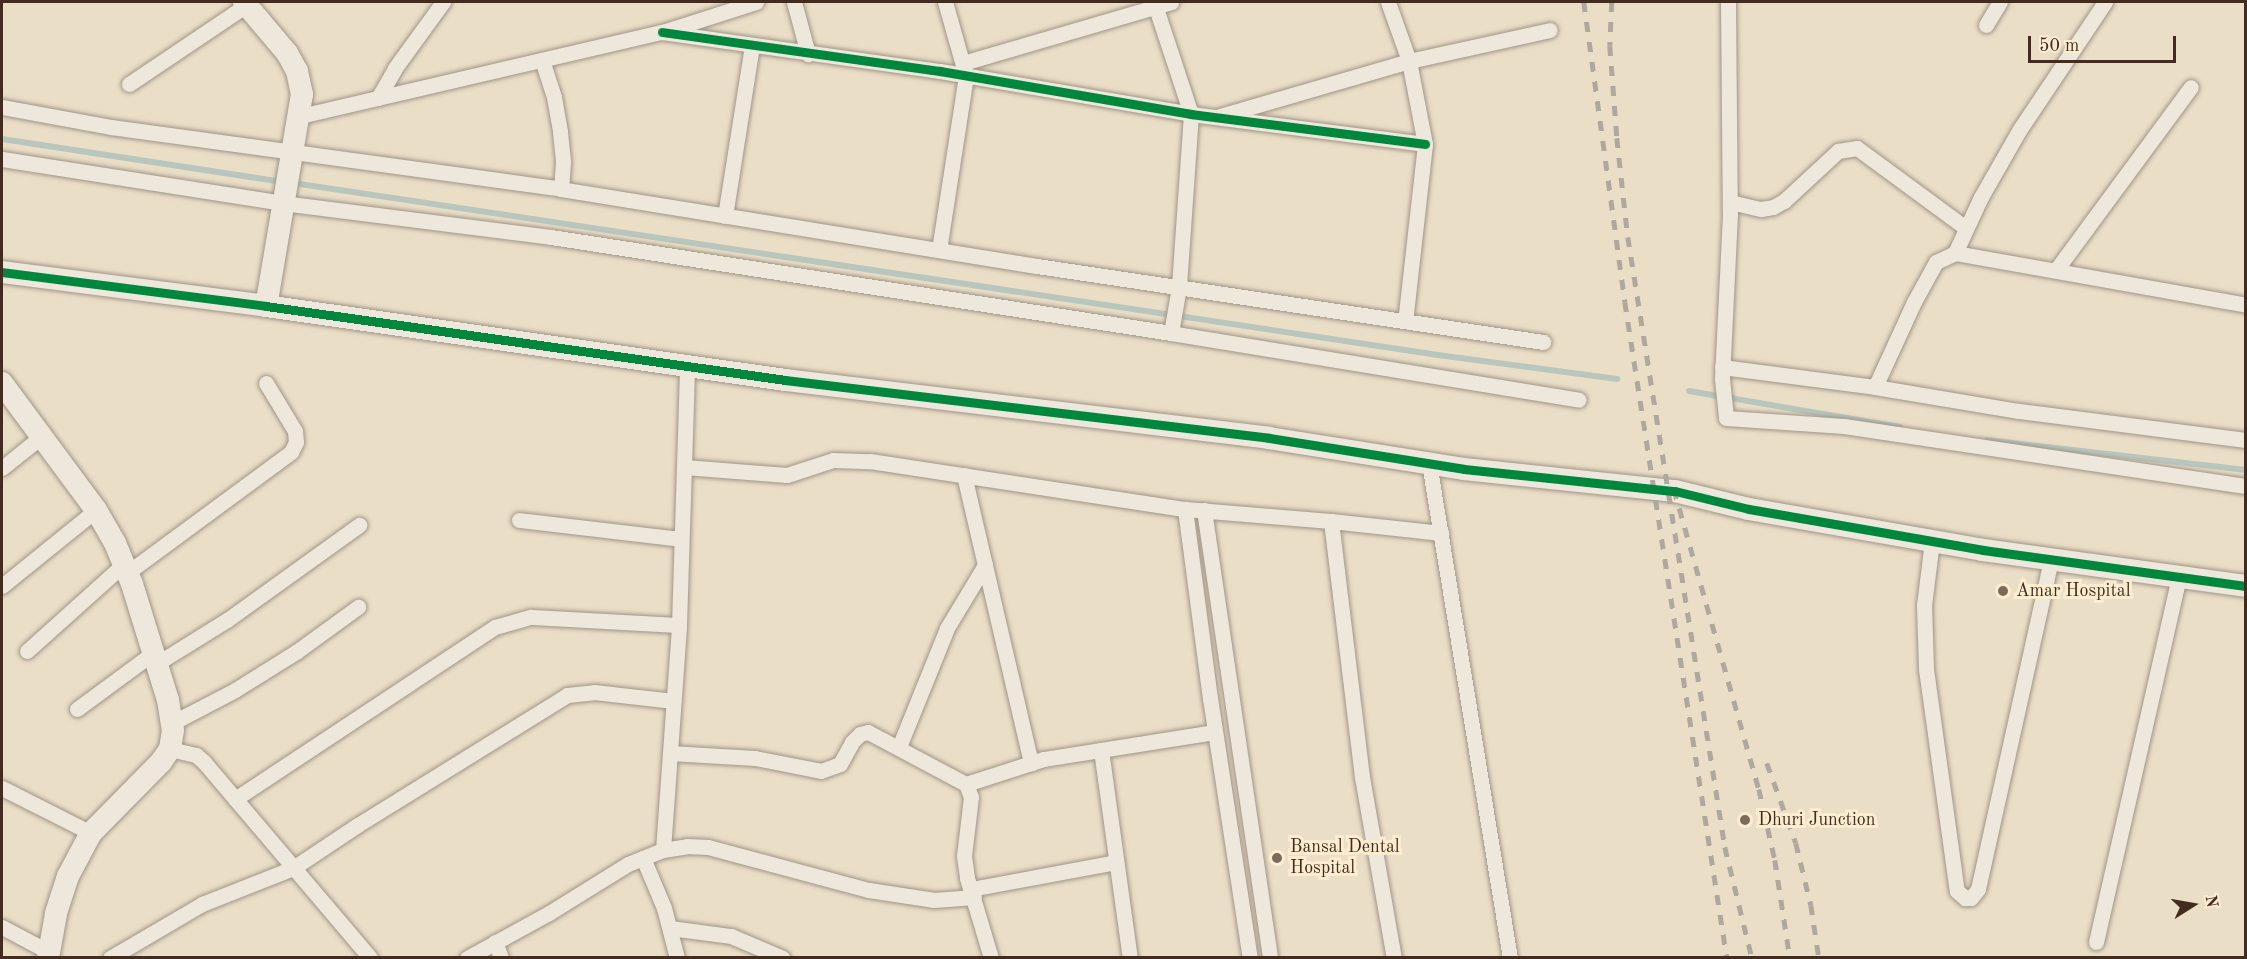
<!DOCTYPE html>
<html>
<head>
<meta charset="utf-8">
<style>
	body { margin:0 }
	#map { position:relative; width:2247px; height:959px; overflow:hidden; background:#ebdec7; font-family:"Old Standard TT",serif }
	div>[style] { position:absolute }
	.stream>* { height:6px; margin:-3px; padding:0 3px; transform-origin:3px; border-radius:3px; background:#b9c6be }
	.roads { filter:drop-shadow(0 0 2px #9f9587) drop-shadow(0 0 2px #9f9587) }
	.street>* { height:15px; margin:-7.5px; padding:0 7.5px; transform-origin:7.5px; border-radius:7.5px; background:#eee7db }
	.secondary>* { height:22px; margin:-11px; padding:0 11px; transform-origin:11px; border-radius:11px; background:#eee7db }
	.rail>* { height:4.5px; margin-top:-2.25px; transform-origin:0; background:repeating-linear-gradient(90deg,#afa89e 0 10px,transparent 0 20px) }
	.cycleway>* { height:9px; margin:-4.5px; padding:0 4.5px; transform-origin:4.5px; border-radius:4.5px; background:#00873e }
	.dots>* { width:16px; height:16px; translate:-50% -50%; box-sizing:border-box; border:3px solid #fcedd1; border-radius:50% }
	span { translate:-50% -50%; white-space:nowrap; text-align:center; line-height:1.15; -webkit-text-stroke:6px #fcedd1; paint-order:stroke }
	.poi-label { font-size:18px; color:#412c1f }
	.left { translate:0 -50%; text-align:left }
	.frame { position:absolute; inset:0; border:3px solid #412c1f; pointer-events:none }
	.north { position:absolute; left:2163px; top:875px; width:60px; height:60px; -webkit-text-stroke:4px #fcedd1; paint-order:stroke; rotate:79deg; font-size:16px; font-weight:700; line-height:24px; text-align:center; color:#412c1f }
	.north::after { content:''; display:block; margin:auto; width:21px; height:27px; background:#412c1f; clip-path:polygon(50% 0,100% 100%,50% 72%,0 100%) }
	.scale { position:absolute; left:2028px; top:36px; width:148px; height:27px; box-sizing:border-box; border:3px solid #412c1f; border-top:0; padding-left:8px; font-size:18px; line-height:21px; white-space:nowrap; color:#412c1f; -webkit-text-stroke:4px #fcedd1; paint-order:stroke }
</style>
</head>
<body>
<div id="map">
	<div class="stream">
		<div style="left:2px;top:139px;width:284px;rotate:8.7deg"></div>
		<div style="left:293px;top:183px;width:1158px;rotate:8.54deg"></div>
		<div style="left:1438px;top:355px;width:181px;rotate:7.6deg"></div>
		<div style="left:1689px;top:391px;width:214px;rotate:9.7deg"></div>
		<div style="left:1987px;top:440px;width:261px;rotate:6.6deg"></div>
	</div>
	<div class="roads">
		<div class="street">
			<div style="left:794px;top:2px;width:54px;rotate:74.9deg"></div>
			<div style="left:1154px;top:2px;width:118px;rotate:71.7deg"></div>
			<div style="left:1191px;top:114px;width:173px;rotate:94deg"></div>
			<div style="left:1179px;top:287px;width:47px;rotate:99.9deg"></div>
			<div style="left:1388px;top:2px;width:63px;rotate:70.4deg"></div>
			<div style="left:1409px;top:61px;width:85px;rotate:79.1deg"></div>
			<div style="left:1425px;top:144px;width:178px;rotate:96.4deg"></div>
			<div style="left:1728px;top:2px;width:212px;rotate:89.5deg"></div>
			<div style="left:1730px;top:214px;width:165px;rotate:92.8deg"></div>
			<div style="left:1722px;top:379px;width:39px;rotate:84deg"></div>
			<div style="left:1726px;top:418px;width:118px;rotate:3.9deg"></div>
			<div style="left:1844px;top:426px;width:406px;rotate:8.5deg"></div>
			<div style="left:1986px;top:25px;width:27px;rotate:-59deg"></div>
			<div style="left:662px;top:32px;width:281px;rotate:8deg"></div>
			<div style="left:940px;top:71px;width:255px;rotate:9.7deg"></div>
			<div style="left:1191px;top:114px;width:236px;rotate:7.3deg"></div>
			<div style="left:542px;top:60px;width:39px;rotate:72deg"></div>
			<div style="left:554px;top:97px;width:36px;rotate:80deg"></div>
			<div style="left:560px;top:132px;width:30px;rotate:84deg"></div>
			<div style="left:563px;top:162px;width:27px;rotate:94deg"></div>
			<div style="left:963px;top:63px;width:217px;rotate:-16.3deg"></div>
			<div style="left:129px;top:84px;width:147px;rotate:-33.9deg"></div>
			<div style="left:378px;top:98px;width:34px;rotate:-60deg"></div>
			<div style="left:395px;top:68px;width:82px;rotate:-54deg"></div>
			<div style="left:2px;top:107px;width:111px;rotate:10.4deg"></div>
			<div style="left:111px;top:127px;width:454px;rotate:7.8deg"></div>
			<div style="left:561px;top:189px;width:482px;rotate:9.2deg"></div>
			<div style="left:1037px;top:266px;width:512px;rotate:8.54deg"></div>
			<div style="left:300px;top:116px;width:372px;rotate:-13.1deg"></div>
			<div style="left:662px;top:32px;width:99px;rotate:-17.7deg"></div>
			<div style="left:1220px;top:116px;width:197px;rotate:-16.2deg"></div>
			<div style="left:1409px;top:61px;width:144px;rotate:-12.4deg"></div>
			<div style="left:2px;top:159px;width:283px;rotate:8.9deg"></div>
			<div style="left:282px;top:203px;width:271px;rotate:7.2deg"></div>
			<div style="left:551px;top:237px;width:627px;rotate:8.8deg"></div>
			<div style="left:1171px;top:333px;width:413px;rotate:9.3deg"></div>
			<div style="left:1730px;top:202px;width:32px;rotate:13deg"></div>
			<div style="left:1761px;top:209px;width:12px;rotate:-9deg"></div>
			<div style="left:1773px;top:207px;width:13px;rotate:-29deg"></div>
			<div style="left:1784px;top:201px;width:74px;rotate:-42.8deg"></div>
			<div style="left:1838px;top:151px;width:19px;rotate:-9deg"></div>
			<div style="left:1857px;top:148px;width:135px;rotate:36.3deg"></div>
			<div style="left:725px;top:216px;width:172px;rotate:-81deg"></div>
			<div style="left:939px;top:250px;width:176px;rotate:-81.2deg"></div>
			<div style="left:966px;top:76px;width:77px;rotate:-105.8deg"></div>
			<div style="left:1955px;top:253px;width:62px;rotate:-65.1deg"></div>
			<div style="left:1981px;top:197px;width:78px;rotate:-60.2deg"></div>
			<div style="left:2020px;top:129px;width:153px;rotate:-56.2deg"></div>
			<div style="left:2056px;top:270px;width:227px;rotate:-53.6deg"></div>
			<div style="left:1722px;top:367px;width:154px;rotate:7.4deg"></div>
			<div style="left:1875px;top:387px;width:146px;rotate:9.5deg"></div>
			<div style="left:2019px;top:411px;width:229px;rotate:7.3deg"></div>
			<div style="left:1875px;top:387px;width:94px;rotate:-65.4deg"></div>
			<div style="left:1914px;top:302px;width:46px;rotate:-61.2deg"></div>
			<div style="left:1936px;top:262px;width:21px;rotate:-25deg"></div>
			<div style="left:1955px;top:253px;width:296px;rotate:10.1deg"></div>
			<div style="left:1429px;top:463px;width:502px;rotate:80.71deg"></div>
			<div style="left:684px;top:467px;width:103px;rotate:4.4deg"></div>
			<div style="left:787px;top:475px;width:48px;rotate:-18.1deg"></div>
			<div style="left:833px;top:460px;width:37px;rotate:2deg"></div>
			<div style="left:870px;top:461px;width:319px;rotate:8.7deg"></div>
			<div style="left:1185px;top:509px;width:146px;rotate:4.7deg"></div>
			<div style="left:1331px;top:521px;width:111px;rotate:6.2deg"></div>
			<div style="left:2px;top:468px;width:51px;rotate:-38.7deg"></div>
			<div style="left:964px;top:475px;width:296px;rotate:76.9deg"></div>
			<div style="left:1185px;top:509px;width:191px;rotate:82.5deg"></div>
			<div style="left:1210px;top:698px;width:263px;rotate:81.3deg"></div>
			<div style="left:1204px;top:510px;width:453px;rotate:81.6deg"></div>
			<div style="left:519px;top:520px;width:163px;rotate:6.7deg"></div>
			<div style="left:1331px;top:521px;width:258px;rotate:83.1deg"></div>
			<div style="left:1362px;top:777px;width:184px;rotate:80deg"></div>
			<div style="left:1932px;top:541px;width:64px;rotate:97.1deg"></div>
			<div style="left:1924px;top:605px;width:64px;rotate:88.2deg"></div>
			<div style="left:1926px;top:669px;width:224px;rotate:82.1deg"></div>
			<div style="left:1957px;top:891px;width:11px;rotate:41deg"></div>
			<div style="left:1965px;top:898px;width:6px"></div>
			<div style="left:1971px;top:898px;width:11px;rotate:-52deg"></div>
			<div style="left:1978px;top:889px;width:337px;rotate:-77.5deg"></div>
			<div style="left:127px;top:573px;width:204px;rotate:-36.4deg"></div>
			<div style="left:291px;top:452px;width:11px;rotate:-63deg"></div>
			<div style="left:296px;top:442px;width:11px;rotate:-95deg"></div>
			<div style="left:295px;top:431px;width:56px;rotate:-121.1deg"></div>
			<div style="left:2px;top:586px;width:121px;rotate:-39deg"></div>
			<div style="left:27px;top:651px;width:130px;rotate:-41.9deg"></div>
			<div style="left:156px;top:664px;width:84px;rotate:-31.8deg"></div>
			<div style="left:227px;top:620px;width:163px;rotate:-35.7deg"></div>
			<div style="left:77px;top:709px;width:94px;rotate:-36.4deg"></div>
			<div style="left:172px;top:723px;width:71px;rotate:-27.6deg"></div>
			<div style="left:235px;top:690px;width:72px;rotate:-31.9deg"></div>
			<div style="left:296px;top:652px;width:77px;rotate:-36deg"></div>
			<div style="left:899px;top:747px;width:128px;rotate:-68deg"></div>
			<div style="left:947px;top:628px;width:74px;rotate:-58.9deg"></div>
			<div style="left:170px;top:749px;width:27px;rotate:13deg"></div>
			<div style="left:196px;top:755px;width:11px;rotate:41deg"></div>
			<div style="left:204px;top:762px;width:257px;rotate:49.7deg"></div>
			<div style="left:1101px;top:750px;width:210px;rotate:82.1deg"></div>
			<div style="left:670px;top:753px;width:85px;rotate:3.4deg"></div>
			<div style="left:755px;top:758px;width:67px;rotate:11.1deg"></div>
			<div style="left:821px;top:771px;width:20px;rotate:-20deg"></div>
			<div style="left:840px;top:764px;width:25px;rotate:-61deg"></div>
			<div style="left:852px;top:742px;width:11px;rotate:-45deg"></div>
			<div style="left:860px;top:734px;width:8px;rotate:-14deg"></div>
			<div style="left:868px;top:732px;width:111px;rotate:28deg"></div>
			<div style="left:966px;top:784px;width:14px;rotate:69deg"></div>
			<div style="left:971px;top:797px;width:59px;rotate:96.8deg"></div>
			<div style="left:964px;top:856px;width:22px;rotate:82deg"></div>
			<div style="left:967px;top:878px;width:84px;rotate:73.3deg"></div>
			<div style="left:966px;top:784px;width:82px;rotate:-17.8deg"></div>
			<div style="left:1044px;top:759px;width:173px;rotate:-9deg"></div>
			<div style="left:2px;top:788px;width:100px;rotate:26.8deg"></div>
			<div style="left:235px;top:799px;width:312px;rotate:-33.5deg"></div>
			<div style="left:495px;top:627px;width:37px;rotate:-16deg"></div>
			<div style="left:531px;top:617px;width:148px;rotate:3.1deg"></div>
			<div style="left:663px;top:850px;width:226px;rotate:-85.9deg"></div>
			<div style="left:679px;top:625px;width:259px;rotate:-88.2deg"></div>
			<div style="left:643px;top:858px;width:54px;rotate:67.2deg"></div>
			<div style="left:664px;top:908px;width:52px;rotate:75.4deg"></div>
			<div style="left:971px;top:889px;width:147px;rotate:-10.5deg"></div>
			<div style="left:2px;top:927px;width:53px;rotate:28deg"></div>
			<div style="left:670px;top:928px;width:62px;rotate:7.5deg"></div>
			<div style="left:731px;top:936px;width:56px;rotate:22.9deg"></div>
			<div style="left:495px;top:942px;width:17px;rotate:69deg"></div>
			<div style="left:2096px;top:942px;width:373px;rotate:-77.2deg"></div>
			<div style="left:110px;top:958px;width:107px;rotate:-30.4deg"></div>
			<div style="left:202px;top:904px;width:98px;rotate:-21.6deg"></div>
			<div style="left:293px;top:868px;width:76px;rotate:-33.7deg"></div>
			<div style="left:356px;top:826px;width:248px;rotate:-31.8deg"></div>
			<div style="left:567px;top:695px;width:27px;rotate:-6deg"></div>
			<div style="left:594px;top:692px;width:80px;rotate:6.5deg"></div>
			<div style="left:467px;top:958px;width:94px;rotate:-28.8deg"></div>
			<div style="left:549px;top:913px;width:93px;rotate:-31.8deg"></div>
			<div style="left:628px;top:864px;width:38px;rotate:-22deg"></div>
			<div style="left:663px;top:850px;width:24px;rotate:-9deg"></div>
			<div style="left:687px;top:846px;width:21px;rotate:3deg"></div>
			<div style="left:708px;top:847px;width:167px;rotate:15deg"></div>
			<div style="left:869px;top:890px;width:66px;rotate:8.7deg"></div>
			<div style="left:934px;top:900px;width:40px;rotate:-4.3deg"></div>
		</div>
		<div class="secondary">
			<div style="left:244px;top:2px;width:67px;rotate:49.9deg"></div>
			<div style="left:287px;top:53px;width:21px;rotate:61deg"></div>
			<div style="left:297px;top:71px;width:24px;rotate:78deg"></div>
			<div style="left:302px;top:94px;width:215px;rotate:99.6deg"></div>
			<div style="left:2px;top:272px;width:266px;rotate:7.3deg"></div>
			<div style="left:266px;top:306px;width:524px;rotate:8.11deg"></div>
			<div style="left:785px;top:380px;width:487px;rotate:6.8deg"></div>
			<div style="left:1269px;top:438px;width:197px;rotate:9deg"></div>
			<div style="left:1464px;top:469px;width:212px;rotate:6deg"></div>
			<div style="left:1675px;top:491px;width:76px;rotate:13.7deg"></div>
			<div style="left:1749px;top:509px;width:238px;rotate:9.9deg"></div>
			<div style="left:1983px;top:550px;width:265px;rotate:7.8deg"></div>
			<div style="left:2px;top:383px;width:158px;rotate:53.5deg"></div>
			<div style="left:96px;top:510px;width:38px;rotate:60deg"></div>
			<div style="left:115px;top:543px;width:44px;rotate:67.5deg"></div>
			<div style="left:132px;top:584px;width:121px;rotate:72.8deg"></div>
			<div style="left:168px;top:700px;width:30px;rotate:81deg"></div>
			<div style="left:173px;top:730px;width:19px;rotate:99deg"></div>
			<div style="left:170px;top:749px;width:16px;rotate:125deg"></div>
			<div style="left:161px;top:762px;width:100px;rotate:134.6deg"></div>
			<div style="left:91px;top:833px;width:49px;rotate:118.1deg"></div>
			<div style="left:68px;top:876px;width:40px;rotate:108deg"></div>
			<div style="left:56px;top:914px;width:45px;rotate:100.3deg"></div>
		</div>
	</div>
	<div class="rail">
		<div style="left:1584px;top:2px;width:303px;rotate:82.2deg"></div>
		<div style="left:1625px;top:302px;width:664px;rotate:81.16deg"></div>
		<div style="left:1612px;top:2px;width:44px;rotate:92.6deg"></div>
		<div style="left:1610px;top:46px;width:92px;rotate:85.6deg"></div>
		<div style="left:1617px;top:138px;width:100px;rotate:83.7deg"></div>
		<div style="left:1628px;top:237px;width:618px;rotate:80.96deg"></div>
		<div style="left:1725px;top:847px;width:114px;rotate:76.3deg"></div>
		<div style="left:1674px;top:489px;width:312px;rotate:74.2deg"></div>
		<div style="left:1759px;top:789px;width:73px;rotate:77.3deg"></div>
		<div style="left:1775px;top:860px;width:99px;rotate:81.3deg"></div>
		<div style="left:1767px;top:763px;width:85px;rotate:70.1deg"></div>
		<div style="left:1796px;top:843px;width:64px;rotate:76.4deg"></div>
		<div style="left:1811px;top:905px;width:54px;rotate:81.4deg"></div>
	</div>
	<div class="cycleway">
		<div style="left:662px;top:32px;width:281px;rotate:8deg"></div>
		<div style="left:940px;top:71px;width:255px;rotate:9.7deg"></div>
		<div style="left:1191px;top:114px;width:236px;rotate:7.3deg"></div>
		<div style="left:2px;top:272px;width:266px;rotate:7.3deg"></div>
		<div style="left:266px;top:306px;width:524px;rotate:8.11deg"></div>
		<div style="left:785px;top:380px;width:487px;rotate:6.8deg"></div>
		<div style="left:1269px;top:438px;width:197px;rotate:9deg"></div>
		<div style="left:1464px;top:469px;width:212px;rotate:6deg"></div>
		<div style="left:1675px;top:491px;width:76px;rotate:13.7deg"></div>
		<div style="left:1749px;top:509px;width:238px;rotate:9.9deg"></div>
		<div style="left:1983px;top:550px;width:265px;rotate:7.8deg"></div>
	</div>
	<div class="dots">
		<div style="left:2003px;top:591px;background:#7c6a5a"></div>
		<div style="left:1745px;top:820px;background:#7c6a5a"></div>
		<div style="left:1277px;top:858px;background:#7c6a5a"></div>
	</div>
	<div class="poi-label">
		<span class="left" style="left:2016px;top:591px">Amar Hospital</span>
		<span class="left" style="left:1758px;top:820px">Dhuri Junction</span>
		<span class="left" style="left:1290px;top:858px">Bansal Dental<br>Hospital</span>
	</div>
	<div class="frame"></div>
	<div class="north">N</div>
	<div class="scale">50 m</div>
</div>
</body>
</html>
